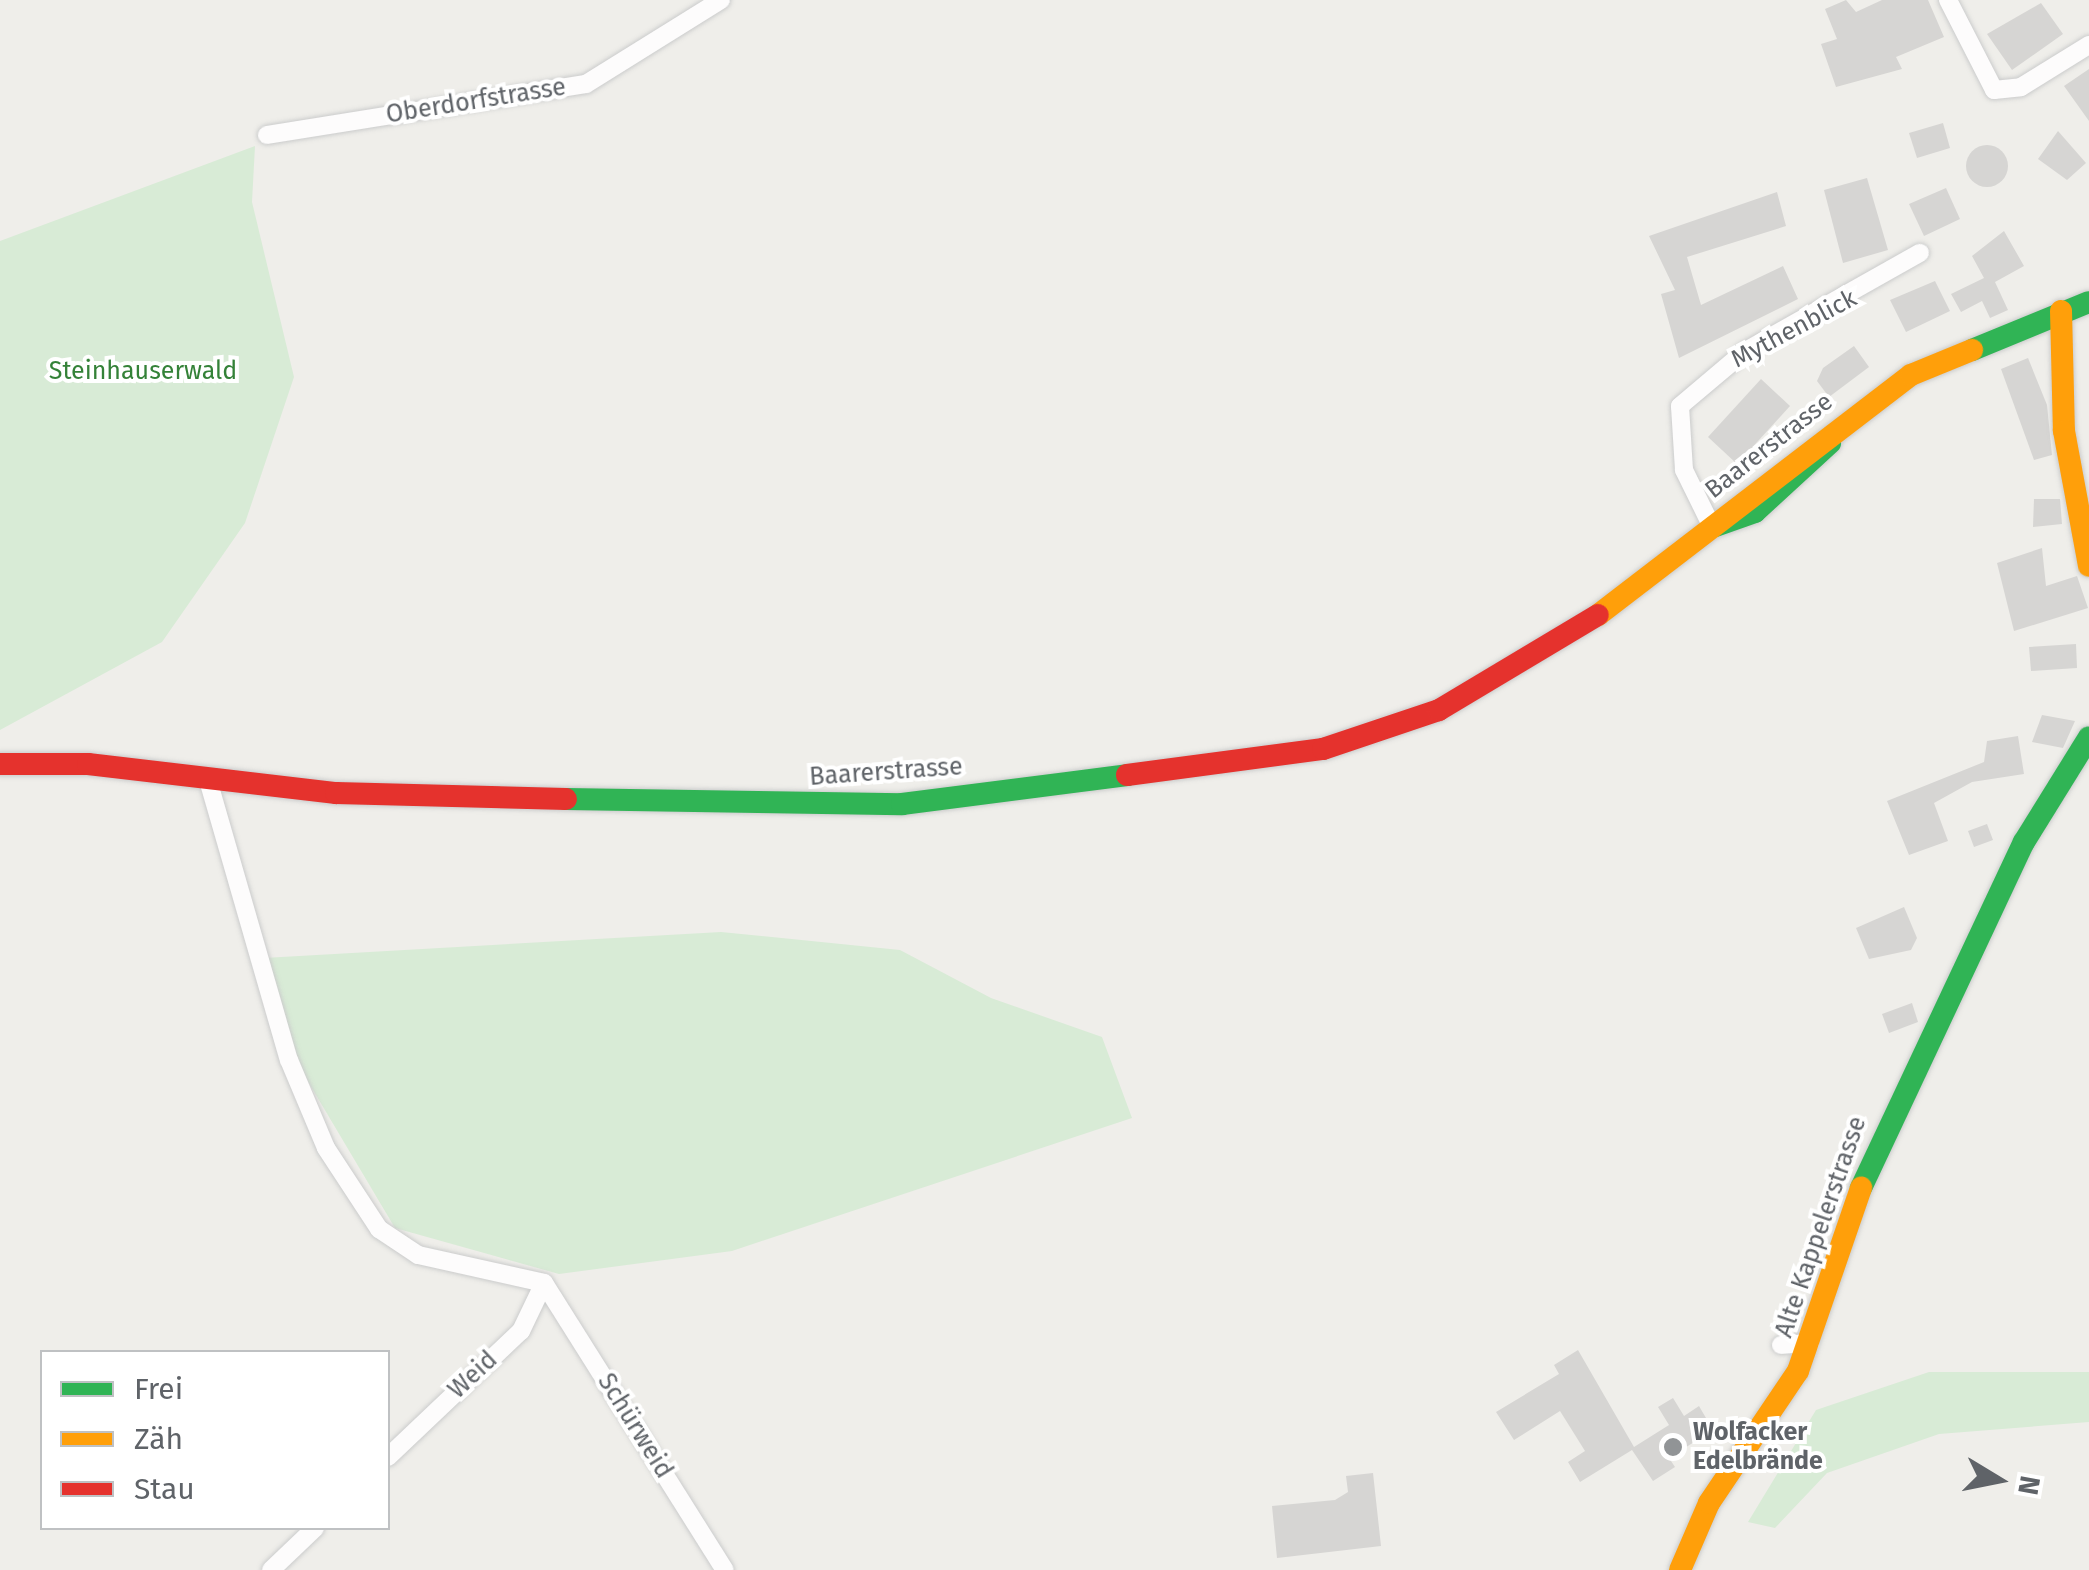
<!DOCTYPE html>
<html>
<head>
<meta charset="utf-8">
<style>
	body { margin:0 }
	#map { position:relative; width:2089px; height:1570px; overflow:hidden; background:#efeeea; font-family:"Fira Sans",sans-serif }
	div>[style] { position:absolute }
	.green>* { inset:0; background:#d8ebd6 }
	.building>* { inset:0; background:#d6d5d3 }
	.round { border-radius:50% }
	.roads { filter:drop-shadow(0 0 2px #cbcccc) drop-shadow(0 0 2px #cbcccc) }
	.street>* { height:18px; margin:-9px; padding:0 9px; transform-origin:9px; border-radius:9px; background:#fdfcfc }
	.fast>* { height:22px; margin:-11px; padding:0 11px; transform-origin:11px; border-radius:11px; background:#30b455 }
	.slow>* { height:22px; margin:-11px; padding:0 11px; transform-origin:11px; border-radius:11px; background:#ff9f0a }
	.jam>* { height:22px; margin:-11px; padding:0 11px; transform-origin:11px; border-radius:11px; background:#e5322d }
	.dots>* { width:28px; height:28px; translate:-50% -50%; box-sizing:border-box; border:5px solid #fff; border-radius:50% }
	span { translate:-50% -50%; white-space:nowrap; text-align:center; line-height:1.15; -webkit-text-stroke:8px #fff; paint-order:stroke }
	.street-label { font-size:25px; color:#5f6368 }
	.park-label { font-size:25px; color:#348238 }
	.poi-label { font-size:25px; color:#5f6368; font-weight:700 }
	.left { translate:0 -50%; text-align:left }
	.legend { position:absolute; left:40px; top:1350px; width:350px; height:180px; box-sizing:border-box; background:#fff; border:2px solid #bfc1c3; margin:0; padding:12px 18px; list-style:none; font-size:30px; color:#5f6368 }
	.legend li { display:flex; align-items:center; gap:20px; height:50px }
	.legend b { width:50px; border:2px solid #bfc1c3 }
	.north { position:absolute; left:1949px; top:1430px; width:100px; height:100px; -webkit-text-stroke:8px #fff; paint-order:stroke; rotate:100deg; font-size:28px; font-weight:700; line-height:40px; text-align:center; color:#5f6368 }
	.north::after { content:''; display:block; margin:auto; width:35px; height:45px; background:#5f6368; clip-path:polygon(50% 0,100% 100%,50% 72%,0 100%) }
</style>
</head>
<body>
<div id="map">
	<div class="green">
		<div style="clip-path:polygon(255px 146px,252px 202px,294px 377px,245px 523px,162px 642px,0 730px,0 241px)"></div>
		<div style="clip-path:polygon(721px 932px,900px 950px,991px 998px,1102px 1037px,1132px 1118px,732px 1251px,559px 1274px,395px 1228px,291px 1053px,264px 958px)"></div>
		<div style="clip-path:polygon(1929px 1372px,2089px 1372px,2089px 1422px,1939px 1434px,1827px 1473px,1775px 1528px,1748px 1522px,1816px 1410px)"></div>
	</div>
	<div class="building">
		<div style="clip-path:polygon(1846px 0,1856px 12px,1882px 0,1928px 0,1944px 37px,1896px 57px,1902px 69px,1836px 87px,1821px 44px,1837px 39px,1825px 9px)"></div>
		<div style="clip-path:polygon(2041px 3px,2063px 34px,2012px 70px,1987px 34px)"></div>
		<div style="clip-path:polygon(2089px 69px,2089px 121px,2064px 86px)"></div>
		<div style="clip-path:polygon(1943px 123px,1950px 148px,1917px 158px,1909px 133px)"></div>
		<div style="clip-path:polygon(2058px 131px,2086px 163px,2067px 180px,2038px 159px)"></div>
		<div class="round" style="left:1966px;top:145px;width:42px;height:42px"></div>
		<div style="clip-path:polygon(1867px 178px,1888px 250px,1843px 263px,1824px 190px)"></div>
		<div style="clip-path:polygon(1946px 188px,1960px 219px,1924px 236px,1909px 204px)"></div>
		<div style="clip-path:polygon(1777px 192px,1786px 226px,1687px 257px,1701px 305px,1783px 266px,1798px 299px,1679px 358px,1661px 294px,1675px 290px,1649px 236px)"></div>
		<div style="clip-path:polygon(2004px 231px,2024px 266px,1995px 282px,2008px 310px,1990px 318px,1982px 301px,1961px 312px,1951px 294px,1984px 278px,1972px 256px)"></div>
		<div style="clip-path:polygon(1935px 281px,1950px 311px,1906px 332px,1890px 300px)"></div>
		<div style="clip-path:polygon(1854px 346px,1869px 367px,1829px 397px,1817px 381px,1823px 368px)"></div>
		<div style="clip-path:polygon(2028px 358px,2047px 405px,2052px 455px,2034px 460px,2001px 369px)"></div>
		<div style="clip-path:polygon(1761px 379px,1790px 406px,1737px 464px,1708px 437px)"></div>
		<div style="clip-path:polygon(2034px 499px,2060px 499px,2062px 524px,2033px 527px)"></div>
		<div style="clip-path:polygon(2042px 548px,2046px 586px,2077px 576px,2088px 608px,2014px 631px,1997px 563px)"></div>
		<div style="clip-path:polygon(2076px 644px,2077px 668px,2031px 671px,2029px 647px)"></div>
		<div style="clip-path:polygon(2042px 715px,2075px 721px,2063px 748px,2032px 742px)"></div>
		<div style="clip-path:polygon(2018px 736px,2024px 774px,1972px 782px,1934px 803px,1948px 841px,1909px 855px,1887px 801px,1984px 762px,1987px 741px)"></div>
		<div style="clip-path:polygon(1987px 824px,1993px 840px,1974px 847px,1968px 831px)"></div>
		<div style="clip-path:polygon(1904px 907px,1917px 938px,1911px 950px,1869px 959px,1856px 928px)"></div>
		<div style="clip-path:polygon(1912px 1003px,1918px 1022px,1889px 1033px,1882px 1014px)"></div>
		<div style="clip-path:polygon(1578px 1350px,1634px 1447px,1669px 1425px,1658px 1407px,1673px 1398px,1684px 1416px,1699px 1406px,1713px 1430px,1669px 1458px,1675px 1467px,1653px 1481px,1632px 1450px,1580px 1482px,1568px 1462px,1585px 1451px,1560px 1411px,1514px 1440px,1496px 1412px,1559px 1374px,1554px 1365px)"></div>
		<div style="clip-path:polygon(1373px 1473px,1381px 1546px,1277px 1558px,1272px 1506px,1335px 1500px,1348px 1492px,1346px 1476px)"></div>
	</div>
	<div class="roads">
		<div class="street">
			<div style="left:1948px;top:0;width:101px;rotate:62.9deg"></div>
			<div style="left:1994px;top:90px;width:27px;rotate:-6deg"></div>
			<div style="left:2021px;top:87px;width:80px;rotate:-31.7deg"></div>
			<div style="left:267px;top:135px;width:323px;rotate:-9.1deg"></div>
			<div style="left:586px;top:84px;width:159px;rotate:-31.9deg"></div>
			<div style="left:1712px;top:527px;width:64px;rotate:-116.2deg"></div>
			<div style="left:1684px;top:470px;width:64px;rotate:-93.6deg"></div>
			<div style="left:1680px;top:406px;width:84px;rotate:-40.2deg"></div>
			<div style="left:1744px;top:352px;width:202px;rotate:-29.4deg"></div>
			<div style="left:208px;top:780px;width:291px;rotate:73.9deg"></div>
			<div style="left:289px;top:1060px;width:95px;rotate:67.2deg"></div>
			<div style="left:326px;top:1148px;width:97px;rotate:56.8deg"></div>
			<div style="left:379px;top:1229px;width:47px;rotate:33.7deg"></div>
			<div style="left:418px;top:1255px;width:129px;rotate:12.5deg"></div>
			<div style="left:544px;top:1283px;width:339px;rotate:57.8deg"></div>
			<div style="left:1781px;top:1345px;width:29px;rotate:-4deg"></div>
			<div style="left:388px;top:1457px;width:183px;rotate:-43.5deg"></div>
			<div style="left:521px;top:1331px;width:53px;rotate:-64.4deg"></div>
			<div style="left:271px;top:1570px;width:61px;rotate:-43.7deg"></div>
		</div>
		<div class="fast">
			<div style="left:1972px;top:350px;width:126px;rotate:-22.3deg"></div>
			<div style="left:1715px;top:526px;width:42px;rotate:-19.3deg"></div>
			<div style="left:1755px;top:512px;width:102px;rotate:-42.6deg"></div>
			<div style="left:566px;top:799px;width:336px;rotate:0.9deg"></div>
			<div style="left:902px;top:804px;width:227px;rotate:-7.3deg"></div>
			<div style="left:1861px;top:1188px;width:382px;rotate:-64.8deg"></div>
			<div style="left:2024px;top:842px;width:123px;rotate:-58.2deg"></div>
		</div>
		<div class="slow">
			<div style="left:2061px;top:311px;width:120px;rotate:88.6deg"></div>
			<div style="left:2064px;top:431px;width:137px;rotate:79.5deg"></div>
			<div style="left:1598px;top:615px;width:394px;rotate:-37.5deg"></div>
			<div style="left:1911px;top:375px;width:66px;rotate:-22.3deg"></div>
			<div style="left:1680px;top:1570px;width:73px;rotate:-66.6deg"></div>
			<div style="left:1709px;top:1503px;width:159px;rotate:-56deg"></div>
			<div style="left:1798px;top:1371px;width:194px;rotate:-71deg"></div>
		</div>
		<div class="jam">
			<div style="left:0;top:764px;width:88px"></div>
			<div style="left:88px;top:764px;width:250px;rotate:6.7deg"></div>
			<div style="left:336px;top:793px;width:230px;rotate:1.5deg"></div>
			<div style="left:1127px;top:775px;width:198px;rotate:-7.6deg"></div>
			<div style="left:1323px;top:749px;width:122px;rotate:-18.6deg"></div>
			<div style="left:1439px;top:710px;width:185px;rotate:-30.9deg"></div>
		</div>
	</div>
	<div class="dots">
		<div style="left:1673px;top:1447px;background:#919496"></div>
	</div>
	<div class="street-label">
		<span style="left:476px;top:101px;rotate:-9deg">Oberdorfstrasse</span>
		<span style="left:1794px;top:329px;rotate:-28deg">Mythenblick</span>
		<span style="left:1769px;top:446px;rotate:-38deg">Baarerstrasse</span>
		<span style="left:886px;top:772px;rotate:-4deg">Baarerstrasse</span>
		<span style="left:1821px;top:1227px;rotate:-71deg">Alte Kappelerstrasse</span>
		<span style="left:473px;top:1375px;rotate:-43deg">Weid</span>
		<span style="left:635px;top:1426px;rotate:58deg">Schürweid</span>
	</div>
	<div class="park-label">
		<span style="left:143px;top:371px">Steinhauserwald</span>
	</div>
	<div class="poi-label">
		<span class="left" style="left:1693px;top:1447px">Wolfacker<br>Edelbrände</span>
	</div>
	<ul class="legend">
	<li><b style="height:12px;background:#30b455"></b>Frei</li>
	<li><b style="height:12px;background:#ff9f0a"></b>Zäh</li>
	<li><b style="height:12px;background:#e5322d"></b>Stau</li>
	</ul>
	<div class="north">N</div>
</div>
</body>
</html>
